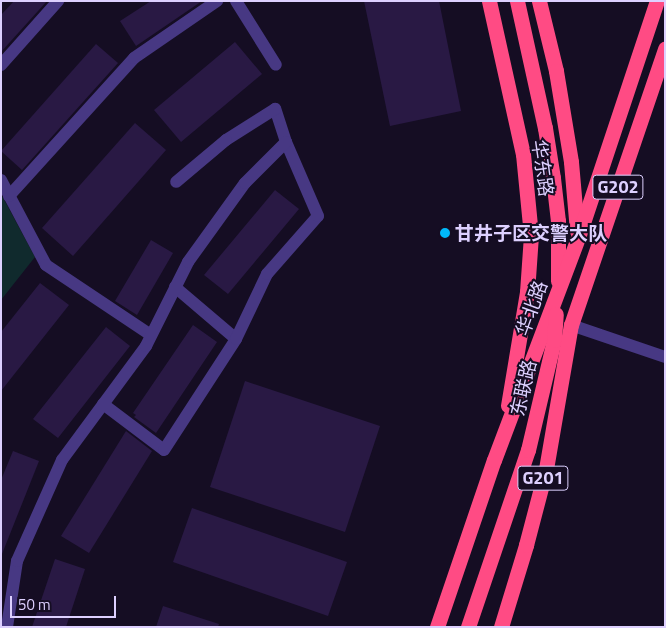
<!DOCTYPE html>
<html>
<head>
<meta charset="utf-8">
<style>
	body { margin:0 }
	#map { position:relative; width:666px; height:628px; overflow:hidden; background:#150d23; font-family:"Titillium Web","Noto Sans SC",sans-serif }
	div>[style] { position:absolute }
	.green>* { inset:0; background:#102a2d }
	.building>* { inset:0; background:#291944 }
	.street>* { height:12px; margin:-6px; padding:0 6px; transform-origin:6px; border-radius:6px; background:#473883 }
	.highway>* { height:15px; margin:-7.5px; padding:0 7.5px; transform-origin:7.5px; border-radius:7.5px; background:#ff4b84 }
	.dots>* { width:14px; height:14px; translate:-50% -50%; box-sizing:border-box; border:2px solid #150d23; border-radius:50% }
	span { translate:-50% -50%; white-space:nowrap; text-align:center; line-height:1.15; -webkit-text-stroke:4px #150d23; paint-order:stroke }
	.shield-label span { padding:1px 4px; background:#150d23; border:1px solid; border-radius:4px; -webkit-text-stroke-width:0 }
	.shield-label { font-size:18px; color:#ddd0ff; font-weight:700 }
	.street-label { font-size:19px; color:#ddd0ff }
	.poi-label { font-size:19px; color:#ddd0ff; font-weight:700 }
	.left { translate:0 -50%; text-align:left }
	.frame { position:absolute; inset:0; border:2px solid #ddd0ff; pointer-events:none }
	.scale { position:absolute; left:10px; top:596px; width:106px; height:22px; box-sizing:border-box; border:2px solid #ddd0ff; border-top:0; padding-left:6px; font-size:15px; line-height:18px; white-space:nowrap; color:#ddd0ff; -webkit-text-stroke:4px #150d23; paint-order:stroke }
</style>
</head>
<body>
<div id="map">
	<div class="green">
		<div style="clip-path:polygon(1px 194px,35px 257px,1px 300px)"></div>
	</div>
	<div class="building">
		<div style="clip-path:polygon(14px 1px,47px 1px,1px 52px,1px 15px)"></div>
		<div style="clip-path:polygon(151px 1px,202px 1px,136px 46px,120px 21px)"></div>
		<div style="clip-path:polygon(364px 1px,439px 1px,461px 111px,390px 126px)"></div>
		<div style="clip-path:polygon(235px 42px,262px 74px,181px 142px,154px 110px)"></div>
		<div style="clip-path:polygon(96px 44px,118px 63px,22px 170px,1px 151px)"></div>
		<div style="clip-path:polygon(135px 123px,166px 150px,73px 256px,42px 228px)"></div>
		<div style="clip-path:polygon(275px 190px,299px 209px,228px 294px,204px 275px)"></div>
		<div style="clip-path:polygon(151px 240px,173px 253px,137px 315px,115px 301px)"></div>
		<div style="clip-path:polygon(40px 283px,69px 305px,1px 391px,1px 332px)"></div>
		<div style="clip-path:polygon(193px 325px,217px 342px,156px 433px,134px 417px,136px 415px,133px 413px)"></div>
		<div style="clip-path:polygon(106px 327px,130px 346px,58px 438px,33px 419px)"></div>
		<div style="clip-path:polygon(245px 381px,380px 426px,345px 532px,210px 487px)"></div>
		<div style="clip-path:polygon(126px 431px,152px 451px,89px 553px,61px 536px)"></div>
		<div style="clip-path:polygon(13px 451px,39px 461px,2px 554px,1px 480px)"></div>
		<div style="clip-path:polygon(192px 508px,347px 562px,328px 616px,173px 562px)"></div>
		<div style="clip-path:polygon(55px 559px,85px 569px,66px 627px,32px 627px)"></div>
		<div style="clip-path:polygon(163px 606px,219px 624px,218px 627px,156px 627px)"></div>
	</div>
	<div class="street">
		<div style="left:236px;top:1px;width:75px;rotate:58deg"></div>
		<div style="left:1px;top:65px;width:86px;rotate:-48.3deg"></div>
		<div style="left:1px;top:180px;width:96px;rotate:62.1deg"></div>
		<div style="left:46px;top:265px;width:126px;rotate:33.7deg"></div>
		<div style="left:9px;top:196px;width:186px;rotate:-47.8deg"></div>
		<div style="left:134px;top:58px;width:101px;rotate:-34.5deg"></div>
		<div style="left:175px;top:287px;width:80px;rotate:40.4deg"></div>
		<div style="left:571px;top:325px;width:99px;rotate:18.8deg"></div>
		<div style="left:103px;top:404px;width:76px;rotate:37deg"></div>
		<div style="left:164px;top:450px;width:132px;rotate:-57deg"></div>
		<div style="left:236px;top:339px;width:72px;rotate:-64.5deg"></div>
		<div style="left:267px;top:274px;width:77px;rotate:-48.7deg"></div>
		<div style="left:318px;top:216px;width:81px;rotate:-113.4deg"></div>
		<div style="left:286px;top:142px;width:35px;rotate:-108deg"></div>
		<div style="left:275px;top:109px;width:58px;rotate:147.7deg"></div>
		<div style="left:226px;top:140px;width:65px;rotate:140deg"></div>
		<div style="left:7px;top:627px;width:67px;rotate:-81.4deg"></div>
		<div style="left:17px;top:561px;width:111px;rotate:-66deg"></div>
		<div style="left:62px;top:460px;width:142px;rotate:-53.6deg"></div>
		<div style="left:146px;top:346px;width:94px;rotate:-63.4deg"></div>
		<div style="left:188px;top:262px;width:97px;rotate:-54.2deg"></div>
		<div style="left:245px;top:183px;width:58px;rotate:-45deg"></div>
	</div>
	<div class="highway">
		<div style="left:489px;top:1px;width:157px;rotate:77.5deg"></div>
		<div style="left:523px;top:154px;width:81px;rotate:84.4deg"></div>
		<div style="left:531px;top:235px;width:57px;rotate:94deg"></div>
		<div style="left:527px;top:292px;width:115px;rotate:99.5deg"></div>
		<div style="left:517px;top:1px;width:130px;rotate:77.6deg"></div>
		<div style="left:545px;top:128px;width:51px;rotate:80.9deg"></div>
		<div style="left:553px;top:178px;width:43px;rotate:83.4deg"></div>
		<div style="left:558px;top:221px;width:60px;rotate:90deg"></div>
		<div style="left:539px;top:1px;width:72px;rotate:76.3deg"></div>
		<div style="left:556px;top:71px;width:92px;rotate:80.6deg"></div>
		<div style="left:571px;top:162px;width:69px;rotate:85deg"></div>
		<div style="left:437px;top:627px;width:176px;rotate:-71.2deg"></div>
		<div style="left:494px;top:460px;width:237px;rotate:-69.3deg"></div>
		<div style="left:578px;top:238px;width:250px;rotate:-71.6deg"></div>
		<div style="left:468px;top:627px;width:187px;rotate:-71.3deg"></div>
		<div style="left:528px;top:450px;width:113px;rotate:-76.7deg"></div>
		<div style="left:554px;top:340px;width:26px;rotate:-86deg"></div>
		<div style="left:501px;top:627px;width:86px;rotate:-73deg"></div>
		<div style="left:526px;top:545px;width:79px;rotate:-75.3deg"></div>
		<div style="left:546px;top:469px;width:146px;rotate:-80.2deg"></div>
		<div style="left:571px;top:325px;width:292px;rotate:-71.2deg"></div>
	</div>
	<div class="dots">
		<div style="left:445px;top:233px;background:#00b9fb"></div>
	</div>
	<div class="shield-label">
		<span style="left:618px;top:187px">G202</span>
		<span style="left:543px;top:478px">G201</span>
	</div>
	<div class="street-label">
		<span style="left:543px;top:168px;rotate:82deg">华东路</span>
		<span style="left:531px;top:308px;rotate:-70deg">华北路</span>
		<span style="left:523px;top:388px;rotate:-77deg">东联路</span>
	</div>
	<div class="poi-label">
		<span class="left" style="left:455px;top:233px">甘井子区交警大队</span>
	</div>
	<div class="frame"></div>
	<div class="scale">50 m</div>
</div>
</body>
</html>
